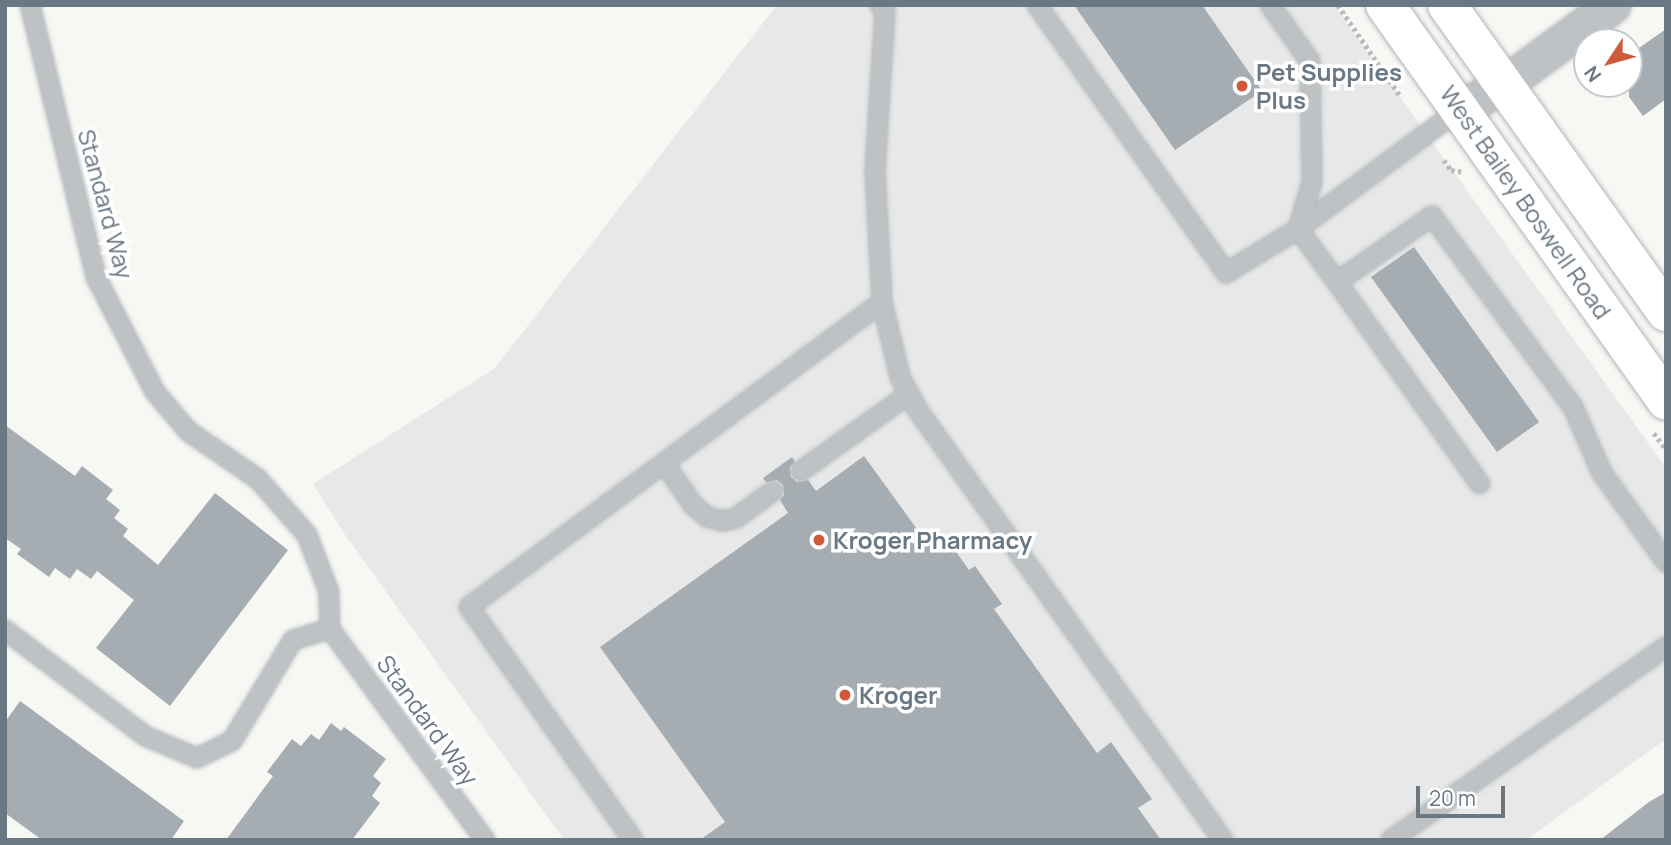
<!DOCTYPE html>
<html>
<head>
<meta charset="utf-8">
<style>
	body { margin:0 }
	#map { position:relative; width:1671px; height:845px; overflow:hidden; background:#f7f7f4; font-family:Manrope,sans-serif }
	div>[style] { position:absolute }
	.built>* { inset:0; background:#e7e8e7 }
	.building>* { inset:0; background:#a6adb2 }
	.path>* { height:4.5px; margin-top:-2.25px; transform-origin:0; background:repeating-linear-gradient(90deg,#b8bbbd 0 3.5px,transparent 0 7px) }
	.roads { filter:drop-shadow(0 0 2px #b1b6ba) drop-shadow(0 0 2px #b1b6ba) }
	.lane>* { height:18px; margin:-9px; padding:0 9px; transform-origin:9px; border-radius:9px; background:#bec2c5 }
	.street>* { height:35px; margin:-17.5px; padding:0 17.5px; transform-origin:17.5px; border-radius:17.5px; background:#bec2c5 }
	.secondary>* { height:38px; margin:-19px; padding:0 19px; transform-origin:19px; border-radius:19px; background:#fff }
	.dots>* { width:19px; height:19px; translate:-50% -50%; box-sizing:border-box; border:4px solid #fff; border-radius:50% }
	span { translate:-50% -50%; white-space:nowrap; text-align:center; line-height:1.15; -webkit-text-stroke:7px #fff; paint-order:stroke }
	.poi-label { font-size:24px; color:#697882; font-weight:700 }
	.left { translate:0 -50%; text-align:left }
	.street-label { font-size:24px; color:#697882 }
	.frame { position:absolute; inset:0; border:7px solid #697882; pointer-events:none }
	.north { position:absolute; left:1573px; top:28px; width:70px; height:70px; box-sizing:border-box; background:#fff; border:2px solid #c3c9cd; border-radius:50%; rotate:234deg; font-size:19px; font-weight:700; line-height:28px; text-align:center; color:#697882 }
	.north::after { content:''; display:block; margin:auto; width:24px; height:32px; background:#d0593b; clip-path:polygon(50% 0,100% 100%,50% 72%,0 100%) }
	.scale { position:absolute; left:1416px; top:786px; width:89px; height:32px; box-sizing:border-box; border:4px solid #697882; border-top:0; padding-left:9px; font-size:21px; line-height:24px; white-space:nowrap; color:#697882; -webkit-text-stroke:5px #fff; paint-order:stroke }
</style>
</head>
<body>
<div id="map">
	<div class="built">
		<div style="clip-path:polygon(777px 5px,1334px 5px,1666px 468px,1666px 739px,1526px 840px,564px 840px,344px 533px,313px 484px,495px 368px)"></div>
	</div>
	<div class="building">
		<div style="clip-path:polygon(1074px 5px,1202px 5px,1262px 91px,1175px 150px)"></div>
		<div style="clip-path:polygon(1666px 29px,1666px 99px,1643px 116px,1629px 97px,1629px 55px)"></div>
		<div style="clip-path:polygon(1414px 247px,1539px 422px,1497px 452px,1371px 277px)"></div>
		<div style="clip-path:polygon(5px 425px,75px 476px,82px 466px,113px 490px,106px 499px,120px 510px,114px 518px,128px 529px,123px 536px,158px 565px,215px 493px,288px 550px,170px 706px,96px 648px,134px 600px,97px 571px,91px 579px,77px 569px,70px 579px,55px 568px,49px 577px,17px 554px,21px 549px,5px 538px)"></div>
		<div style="clip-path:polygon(864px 456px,927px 543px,942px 532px,969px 570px,975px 566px,1002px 604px,994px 609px,1097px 753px,1111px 742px,1152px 799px,1138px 808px,1161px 840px,700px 840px,725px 822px,600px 647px,788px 513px,780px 500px,784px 495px,783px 485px,777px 480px,766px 482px,763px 478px,792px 457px,795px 462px,790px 467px,791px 477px,797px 482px,808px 480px,816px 491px)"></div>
		<div style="clip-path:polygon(20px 701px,184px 821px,171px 840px,42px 840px,5px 813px,5px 722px)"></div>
		<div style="clip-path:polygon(331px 723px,341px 731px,344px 727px,386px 759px,373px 776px,381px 783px,372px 796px,380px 803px,352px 840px,226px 840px,273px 776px,267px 772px,292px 739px,301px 746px,311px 734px,319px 740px)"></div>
		<div style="clip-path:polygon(1666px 792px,1666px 840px,1600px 840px,1649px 802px)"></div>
	</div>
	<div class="path">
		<div style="left:1338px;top:5px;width:112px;rotate:55.6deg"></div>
		<div style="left:1444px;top:160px;width:12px;rotate:55deg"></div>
		<div style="left:1451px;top:170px;width:12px;rotate:9deg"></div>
		<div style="left:1654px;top:433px;width:20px;rotate:53deg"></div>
	</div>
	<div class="roads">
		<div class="lane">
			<div style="left:880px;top:5px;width:8px;rotate:50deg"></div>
			<div style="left:885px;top:11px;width:161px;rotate:93.6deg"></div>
			<div style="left:875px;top:172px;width:130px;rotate:86.9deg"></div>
			<div style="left:882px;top:302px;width:77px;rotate:76.5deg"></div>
			<div style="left:900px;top:377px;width:36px;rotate:62deg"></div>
			<div style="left:917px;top:409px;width:529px;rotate:54.63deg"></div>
			<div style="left:1037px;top:5px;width:328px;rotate:54.8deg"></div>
			<div style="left:1226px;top:273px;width:84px;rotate:-31.4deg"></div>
			<div style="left:1298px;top:229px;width:202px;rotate:-36.5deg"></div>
			<div style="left:1270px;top:5px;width:69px;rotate:54.5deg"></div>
			<div style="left:1310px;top:61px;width:121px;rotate:89.1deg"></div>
			<div style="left:1312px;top:182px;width:49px;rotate:106.6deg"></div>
			<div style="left:1298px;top:229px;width:66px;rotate:53.7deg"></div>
			<div style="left:1337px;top:282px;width:116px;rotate:-34.8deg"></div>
			<div style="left:1432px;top:216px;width:237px;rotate:53.6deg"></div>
			<div style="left:1573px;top:407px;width:72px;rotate:66.3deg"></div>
			<div style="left:1602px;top:473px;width:110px;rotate:54.3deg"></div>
			<div style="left:1337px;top:282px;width:247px;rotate:54.7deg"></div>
			<div style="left:664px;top:463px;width:52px;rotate:55.1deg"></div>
			<div style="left:694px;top:506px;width:17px;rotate:40deg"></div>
			<div style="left:707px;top:517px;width:16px;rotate:15deg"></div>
			<div style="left:722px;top:521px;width:14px;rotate:-12deg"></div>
			<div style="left:736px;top:518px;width:46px;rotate:-36.1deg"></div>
			<div style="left:801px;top:471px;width:133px;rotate:-35.5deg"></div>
			<div style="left:330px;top:629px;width:262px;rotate:53.7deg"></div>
			<div style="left:5px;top:630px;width:176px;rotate:37.1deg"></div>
			<div style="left:145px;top:736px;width:56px;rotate:22.9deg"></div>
			<div style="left:197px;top:758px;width:39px;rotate:-26deg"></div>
			<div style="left:232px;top:741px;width:118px;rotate:-58.9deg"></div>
			<div style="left:293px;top:640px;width:39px;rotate:-17deg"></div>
			<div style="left:330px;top:629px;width:37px;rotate:-92deg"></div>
			<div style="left:329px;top:592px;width:61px;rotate:-111.1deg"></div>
			<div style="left:307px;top:535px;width:74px;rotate:-131.2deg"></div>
			<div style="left:258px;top:479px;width:85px;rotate:-145.6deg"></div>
			<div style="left:188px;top:431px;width:51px;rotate:-130.2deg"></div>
			<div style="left:155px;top:392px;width:129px;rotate:-117.2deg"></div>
			<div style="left:96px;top:277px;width:280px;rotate:-103.6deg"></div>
			<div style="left:633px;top:840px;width:285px;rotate:-125.1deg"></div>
			<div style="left:469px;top:607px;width:513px;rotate:-36.45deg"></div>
			<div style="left:1391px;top:840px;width:336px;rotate:-35.1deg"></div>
		</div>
		<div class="street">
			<div style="left:1460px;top:109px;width:51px;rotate:-29.6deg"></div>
			<div style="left:1504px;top:84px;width:134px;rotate:-36.2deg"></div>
		</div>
		<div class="secondary">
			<div style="left:1385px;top:5px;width:485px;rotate:54.6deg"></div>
			<div style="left:1447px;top:5px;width:377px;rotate:54.5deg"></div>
		</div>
	</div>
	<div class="dots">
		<div style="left:1242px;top:86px;background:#d0593b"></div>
		<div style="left:819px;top:540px;background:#d0593b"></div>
		<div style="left:845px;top:695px;background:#d0593b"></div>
	</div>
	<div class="poi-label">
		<span class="left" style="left:1256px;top:86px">Pet Supplies<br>Plus</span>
		<span class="left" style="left:833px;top:540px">Kroger Pharmacy</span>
		<span class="left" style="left:859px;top:695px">Kroger</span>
	</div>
	<div class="street-label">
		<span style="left:1526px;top:202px;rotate:55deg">West Bailey Boswell Road</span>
		<span style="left:106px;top:204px;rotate:75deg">Standard Way</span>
		<span style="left:428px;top:720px;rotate:54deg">Standard Way</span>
	</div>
	<div class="frame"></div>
	<div class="north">N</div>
	<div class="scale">20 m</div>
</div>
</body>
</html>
